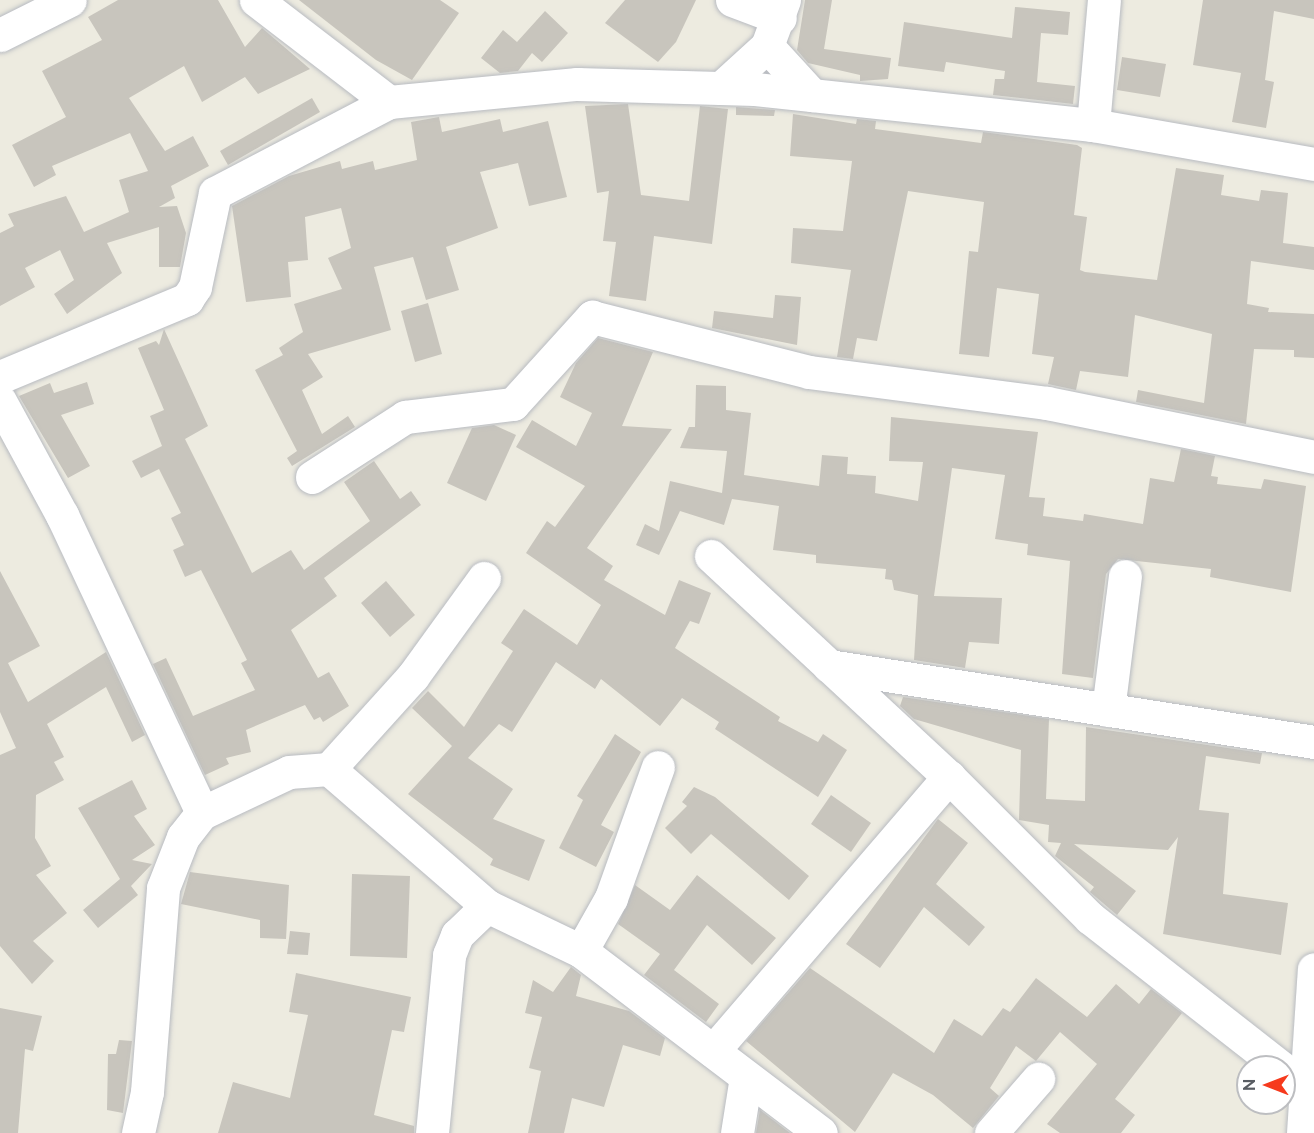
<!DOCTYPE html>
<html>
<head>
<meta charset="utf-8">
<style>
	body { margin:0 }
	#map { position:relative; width:1314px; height:1133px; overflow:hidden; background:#edebe0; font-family:Raleway,sans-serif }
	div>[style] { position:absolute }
	.building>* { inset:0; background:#c8c5bd }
	.roads { filter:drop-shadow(0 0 2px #b8bbc1) drop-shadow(0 0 2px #b8bbc1) }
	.minor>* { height:33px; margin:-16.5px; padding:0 16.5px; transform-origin:16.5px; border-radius:16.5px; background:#fff }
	span { translate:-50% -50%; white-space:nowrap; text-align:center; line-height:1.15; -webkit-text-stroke:4.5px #fff; paint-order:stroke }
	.north { position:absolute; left:1236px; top:1055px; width:60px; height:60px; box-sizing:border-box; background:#fff; border:2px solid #bdbec1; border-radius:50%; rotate:270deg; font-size:16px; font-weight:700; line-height:24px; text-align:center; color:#595d63 }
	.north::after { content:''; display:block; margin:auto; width:21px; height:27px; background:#f63a1d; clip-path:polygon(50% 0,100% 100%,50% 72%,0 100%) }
</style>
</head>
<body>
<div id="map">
	<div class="building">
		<div style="clip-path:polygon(118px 0,218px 0,245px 47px,262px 28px,310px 69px,258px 94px,245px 77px,202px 102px,184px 66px,129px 98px,165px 151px,193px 136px,209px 166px,171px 186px,175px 198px,159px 207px,177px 206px,186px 233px,180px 267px,159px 267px,159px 227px,107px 243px,122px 273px,67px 314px,54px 294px,74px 280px,60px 250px,25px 268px,35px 287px,0 306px,0 233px,14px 226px,8px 214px,66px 196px,84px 232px,129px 212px,119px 180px,148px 171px,130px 133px,52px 166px,56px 175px,34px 187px,12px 145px,66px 117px,42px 71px,102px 40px,88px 17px)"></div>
		<div style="clip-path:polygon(299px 0,440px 0,459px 13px,412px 80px,376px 60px)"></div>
		<div style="clip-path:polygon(625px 0,696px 0,676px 42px,658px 62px,605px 23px)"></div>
		<div style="clip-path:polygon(805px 0,832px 0,824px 49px,891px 58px,888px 79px,860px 81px,860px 75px,808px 63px,797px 50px)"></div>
		<div style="clip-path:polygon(1203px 0,1314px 0,1314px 19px,1274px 11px,1265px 80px,1274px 82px,1266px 128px,1232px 122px,1241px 73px,1193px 65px)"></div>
		<div style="clip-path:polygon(1015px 7px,1070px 12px,1068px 35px,1041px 33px,1037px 82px,1075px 86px,1073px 104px,993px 95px,995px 79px,1004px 79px,1005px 71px,946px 62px,944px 72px,898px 66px,904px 22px,1012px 38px)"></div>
		<div style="clip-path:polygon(545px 11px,568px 33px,542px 62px,532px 53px,518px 71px,500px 73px,481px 58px,503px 30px,517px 42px)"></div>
		<div style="clip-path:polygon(1122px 57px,1166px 64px,1160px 97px,1117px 90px)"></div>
		<div style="clip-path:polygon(312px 98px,320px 112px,228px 165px,220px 151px)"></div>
		<div style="clip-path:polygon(628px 104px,641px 195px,689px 201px,700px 106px,728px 109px,712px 244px,654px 236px,646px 301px,609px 296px,616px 242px,603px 241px,609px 191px,597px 193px,585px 106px)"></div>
		<div style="clip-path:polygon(736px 107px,775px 110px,774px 116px,736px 115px)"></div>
		<div style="clip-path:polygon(793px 114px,856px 124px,857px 119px,876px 121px,875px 129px,981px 143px,983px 132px,1077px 145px,1082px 148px,1074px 215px,1087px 217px,1080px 270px,1085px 272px,1157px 280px,1176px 168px,1224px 175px,1221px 195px,1259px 201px,1261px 190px,1288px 193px,1283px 243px,1314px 247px,1314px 270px,1251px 261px,1247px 304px,1269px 308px,1268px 312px,1314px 314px,1314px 358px,1294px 357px,1294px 350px,1254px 349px,1246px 424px,1136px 402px,1138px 390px,1204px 403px,1212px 334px,1135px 315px,1128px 377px,1080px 371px,1076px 390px,1048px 384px,1054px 357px,1032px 354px,1039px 294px,997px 288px,989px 357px,959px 354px,969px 251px,978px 252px,984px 202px,908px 191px,877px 341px,857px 338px,853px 359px,837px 357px,851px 270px,791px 263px,793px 228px,843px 231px,852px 161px,790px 156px)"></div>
		<div style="clip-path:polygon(439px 117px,442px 132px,500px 119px,503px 132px,548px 121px,567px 197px,529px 206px,518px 163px,480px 172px,498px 228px,446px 247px,459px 290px,426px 300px,413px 257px,374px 267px,391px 330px,308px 354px,323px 377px,302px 390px,322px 434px,348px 416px,355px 427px,292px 466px,287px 458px,297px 451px,255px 370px,283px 355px,279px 348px,303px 332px,294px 304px,342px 289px,328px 258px,351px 248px,341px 208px,305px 217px,308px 260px,288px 262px,291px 297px,246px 302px,232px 206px,289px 176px,340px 161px,342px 169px,373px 161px,375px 170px,417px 160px,411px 122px)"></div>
		<div style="clip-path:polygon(775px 295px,801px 297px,797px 345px,712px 328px,714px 311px,773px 318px)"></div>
		<div style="clip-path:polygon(428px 303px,442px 354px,415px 362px,401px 311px)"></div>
		<div style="clip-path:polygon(164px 329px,208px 426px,185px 439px,252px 573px,291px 550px,304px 570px,370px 521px,344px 482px,374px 461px,400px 499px,411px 491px,421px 505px,324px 578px,337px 596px,291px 630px,318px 678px,329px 672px,349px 706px,323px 722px,320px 717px,314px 720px,305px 705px,246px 730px,251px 752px,226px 758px,229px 764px,205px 775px,153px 664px,166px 658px,193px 716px,255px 690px,241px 663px,247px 660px,201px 570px,185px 577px,173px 550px,184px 545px,171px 518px,181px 513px,159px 469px,141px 478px,132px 461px,162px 446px,150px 416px,164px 410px,138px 348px,156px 341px,159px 345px)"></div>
		<div style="clip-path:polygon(598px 338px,653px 352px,622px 426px,672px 429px,587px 548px,613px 566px,604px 580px,665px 615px,679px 580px,711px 593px,699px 624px,690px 621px,675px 648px,780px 717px,778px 721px,818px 742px,823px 734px,847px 750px,818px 797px,715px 729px,719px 722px,682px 698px,660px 726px,601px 679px,595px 689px,556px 662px,512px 732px,499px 724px,468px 758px,513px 789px,493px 819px,545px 840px,529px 881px,490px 865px,493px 859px,408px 794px,452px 746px,412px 708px,428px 691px,464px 727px,513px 651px,501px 643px,524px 609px,577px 645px,601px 605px,526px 553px,547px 521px,555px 527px,585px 486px,516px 447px,532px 420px,576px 446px,592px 413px,560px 397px,576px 363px)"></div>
		<div style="clip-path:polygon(87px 382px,94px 404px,61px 415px,90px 466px,68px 478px,19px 396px,50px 383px,54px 393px)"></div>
		<div style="clip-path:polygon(696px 385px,726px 386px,726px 410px,751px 413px,744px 475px,819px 486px,822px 455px,848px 457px,847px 474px,876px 476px,875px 493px,918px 501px,923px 462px,889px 461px,891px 417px,1038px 432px,1029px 497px,1045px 498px,1043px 516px,1083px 521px,1084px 514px,1143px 524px,1150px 478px,1174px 482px,1181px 449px,1215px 456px,1211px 476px,1218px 477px,1217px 484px,1261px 489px,1264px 479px,1306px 486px,1291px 592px,1210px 577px,1211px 569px,1118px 559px,1106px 574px,1093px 678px,1062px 674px,1070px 561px,1027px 555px,1028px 544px,995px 539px,1005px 475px,952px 468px,934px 596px,1002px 598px,999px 644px,969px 642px,965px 668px,914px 660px,918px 595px,894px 590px,892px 580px,885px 579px,886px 569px,816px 563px,816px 555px,773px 550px,779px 506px,732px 499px,724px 525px,680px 511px,659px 555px,636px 545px,645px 524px,659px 531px,670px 481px,722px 493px,727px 451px,680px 448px,689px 427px,695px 427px)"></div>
		<div style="clip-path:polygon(494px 425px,516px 435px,486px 501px,447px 483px,472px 428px)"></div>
		<div style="clip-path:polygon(0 571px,40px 646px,8px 663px,28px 702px,106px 652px,145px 735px,132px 742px,106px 687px,47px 724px,64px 757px,54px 762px,64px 780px,36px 795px,35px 838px,51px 866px,36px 875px,67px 913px,33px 941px,54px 961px,32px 984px,0 946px,0 755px,16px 748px,0 712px)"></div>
		<div style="clip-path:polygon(386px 581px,415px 615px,390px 637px,361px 603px)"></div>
		<div style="clip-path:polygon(903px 697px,1049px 719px,1046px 799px,1085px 801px,1086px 727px,1262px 753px,1260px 764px,1206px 756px,1199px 810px,1229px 813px,1223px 894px,1288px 903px,1281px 955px,1163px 934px,1178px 837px,1168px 850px,1074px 844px,1136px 891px,1117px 915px,1090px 892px,1094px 887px,1055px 856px,1061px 843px,1048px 842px,1049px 825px,1019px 820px,1021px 750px,914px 719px,900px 706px)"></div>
		<div style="clip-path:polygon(615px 734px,641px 752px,601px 825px,614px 832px,596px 867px,559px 848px,583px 800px,577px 796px)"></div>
		<div style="clip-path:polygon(132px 780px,147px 809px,134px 816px,155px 845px,132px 860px,152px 864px,131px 886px,138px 895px,98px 928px,83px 910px,120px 879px,78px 808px)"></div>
		<div style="clip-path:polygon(694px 787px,715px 797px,809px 876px,789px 900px,711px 834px,691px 854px,665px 828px,687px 806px,682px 802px)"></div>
		<div style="clip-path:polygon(831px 795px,871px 823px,851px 852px,811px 824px)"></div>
		<div style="clip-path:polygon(938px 819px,968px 843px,936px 884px,985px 927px,969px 946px,924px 907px,880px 968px,846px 944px)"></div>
		<div style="clip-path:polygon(190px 872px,289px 885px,286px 939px,260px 938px,260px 920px,181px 904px)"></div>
		<div style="clip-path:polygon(352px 874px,410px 876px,407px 958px,350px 956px)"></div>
		<div style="clip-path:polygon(697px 875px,776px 938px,752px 965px,707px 925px,674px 970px,719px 1004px,706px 1022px,644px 975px,660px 954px,618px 924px,635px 885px,670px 910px)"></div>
		<div style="clip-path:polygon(290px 931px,310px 933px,308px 955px,287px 954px)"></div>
		<div style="clip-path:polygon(571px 967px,581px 975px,576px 996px,629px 1011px,665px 1038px,660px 1056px,623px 1045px,604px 1107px,572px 1098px,564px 1133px,528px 1133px,541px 1071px,529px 1068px,542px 1017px,525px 1013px,533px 980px,553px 992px)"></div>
		<div style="clip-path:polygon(810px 968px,934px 1053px,954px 1019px,982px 1036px,1003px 1008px,1010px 1012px,1036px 978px,1087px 1017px,1116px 984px,1139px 1004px,1151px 989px,1182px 1013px,1115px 1099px,1135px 1115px,1121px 1133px,1060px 1133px,1047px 1124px,1097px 1064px,1060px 1032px,1036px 1061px,1016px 1046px,990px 1088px,999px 1096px,973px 1128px,933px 1095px,893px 1073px,855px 1132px,746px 1041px)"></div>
		<div style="clip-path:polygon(296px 973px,411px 997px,404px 1032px,392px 1030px,374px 1115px,414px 1126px,414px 1133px,218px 1133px,233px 1082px,290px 1098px,308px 1015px,289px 1012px)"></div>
		<div style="clip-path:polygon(0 1008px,42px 1016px,33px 1051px,25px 1049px,18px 1133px,0 1133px)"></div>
		<div style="clip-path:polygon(119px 1040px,132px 1041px,123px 1113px,107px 1110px,108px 1054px,116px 1054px)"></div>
		<div style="clip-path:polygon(760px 1110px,790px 1133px,756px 1133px)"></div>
	</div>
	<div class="roads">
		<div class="minor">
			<div style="left:256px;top:0;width:168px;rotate:37.5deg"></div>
			<div style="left:732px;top:0;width:51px;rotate:20.6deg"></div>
			<div style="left:0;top:35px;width:78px;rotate:-26.6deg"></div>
			<div style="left:767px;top:46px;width:67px;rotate:47.4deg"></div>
			<div style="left:721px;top:88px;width:62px;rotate:-42.4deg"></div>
			<div style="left:767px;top:46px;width:49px;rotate:-69.7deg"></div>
			<div style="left:1093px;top:125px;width:125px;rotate:-85deg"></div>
			<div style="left:0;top:377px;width:203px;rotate:-22.6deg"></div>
			<div style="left:187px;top:299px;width:14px;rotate:-56deg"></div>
			<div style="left:195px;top:287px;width:96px;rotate:-78deg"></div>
			<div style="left:215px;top:193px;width:196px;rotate:-27.6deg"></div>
			<div style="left:389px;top:102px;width:189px;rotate:-5.5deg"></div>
			<div style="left:577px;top:84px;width:178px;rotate:1.6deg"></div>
			<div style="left:755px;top:89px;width:340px;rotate:6.1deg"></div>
			<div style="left:1093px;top:125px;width:224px;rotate:10deg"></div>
			<div style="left:0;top:401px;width:130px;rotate:61.5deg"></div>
			<div style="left:62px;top:515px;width:329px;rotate:64.8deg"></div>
			<div style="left:312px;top:477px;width:111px;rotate:-32.8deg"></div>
			<div style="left:405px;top:417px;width:109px;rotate:-6.9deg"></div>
			<div style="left:513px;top:404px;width:118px;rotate:-47.8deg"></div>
			<div style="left:592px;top:317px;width:224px;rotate:14.2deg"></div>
			<div style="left:809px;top:372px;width:240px;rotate:7.4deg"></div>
			<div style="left:1047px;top:403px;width:272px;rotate:11.4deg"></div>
			<div style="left:711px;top:556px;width:325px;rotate:42.9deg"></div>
			<div style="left:949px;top:777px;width:199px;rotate:45deg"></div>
			<div style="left:1090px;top:918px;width:242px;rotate:38deg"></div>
			<div style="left:829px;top:666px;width:491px;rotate:8.9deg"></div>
			<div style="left:1108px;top:710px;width:135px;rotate:-82.8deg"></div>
			<div style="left:329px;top:769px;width:209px;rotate:40.9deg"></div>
			<div style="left:487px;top:906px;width:104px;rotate:25.6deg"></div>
			<div style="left:581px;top:951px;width:301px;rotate:37.2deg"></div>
			<div style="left:581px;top:951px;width:61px;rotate:-60.5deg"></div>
			<div style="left:611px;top:898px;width:139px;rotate:-70.3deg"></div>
			<div style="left:713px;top:1051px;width:362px;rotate:-49.3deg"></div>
			<div style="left:138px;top:1133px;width:42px;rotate:-77.6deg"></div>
			<div style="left:147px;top:1092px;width:205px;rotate:-85.5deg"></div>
			<div style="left:163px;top:888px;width:55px;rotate:-68.6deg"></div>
			<div style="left:183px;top:837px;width:31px;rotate:-52deg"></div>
			<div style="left:202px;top:813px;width:96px;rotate:-25.2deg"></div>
			<div style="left:289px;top:772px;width:40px;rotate:-4.3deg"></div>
			<div style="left:329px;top:769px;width:125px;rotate:-47.9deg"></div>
			<div style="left:413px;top:676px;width:121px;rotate:-54.1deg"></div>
			<div style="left:432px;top:1133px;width:179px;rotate:-84.5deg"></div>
			<div style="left:449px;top:955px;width:22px;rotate:-68deg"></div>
			<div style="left:457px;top:935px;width:42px;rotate:-44deg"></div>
			<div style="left:737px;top:1133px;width:57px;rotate:-80.9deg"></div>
			<div style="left:991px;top:1133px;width:72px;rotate:-49deg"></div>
			<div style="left:1303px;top:1133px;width:164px;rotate:-86.2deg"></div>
		</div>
	</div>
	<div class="north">N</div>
</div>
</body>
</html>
